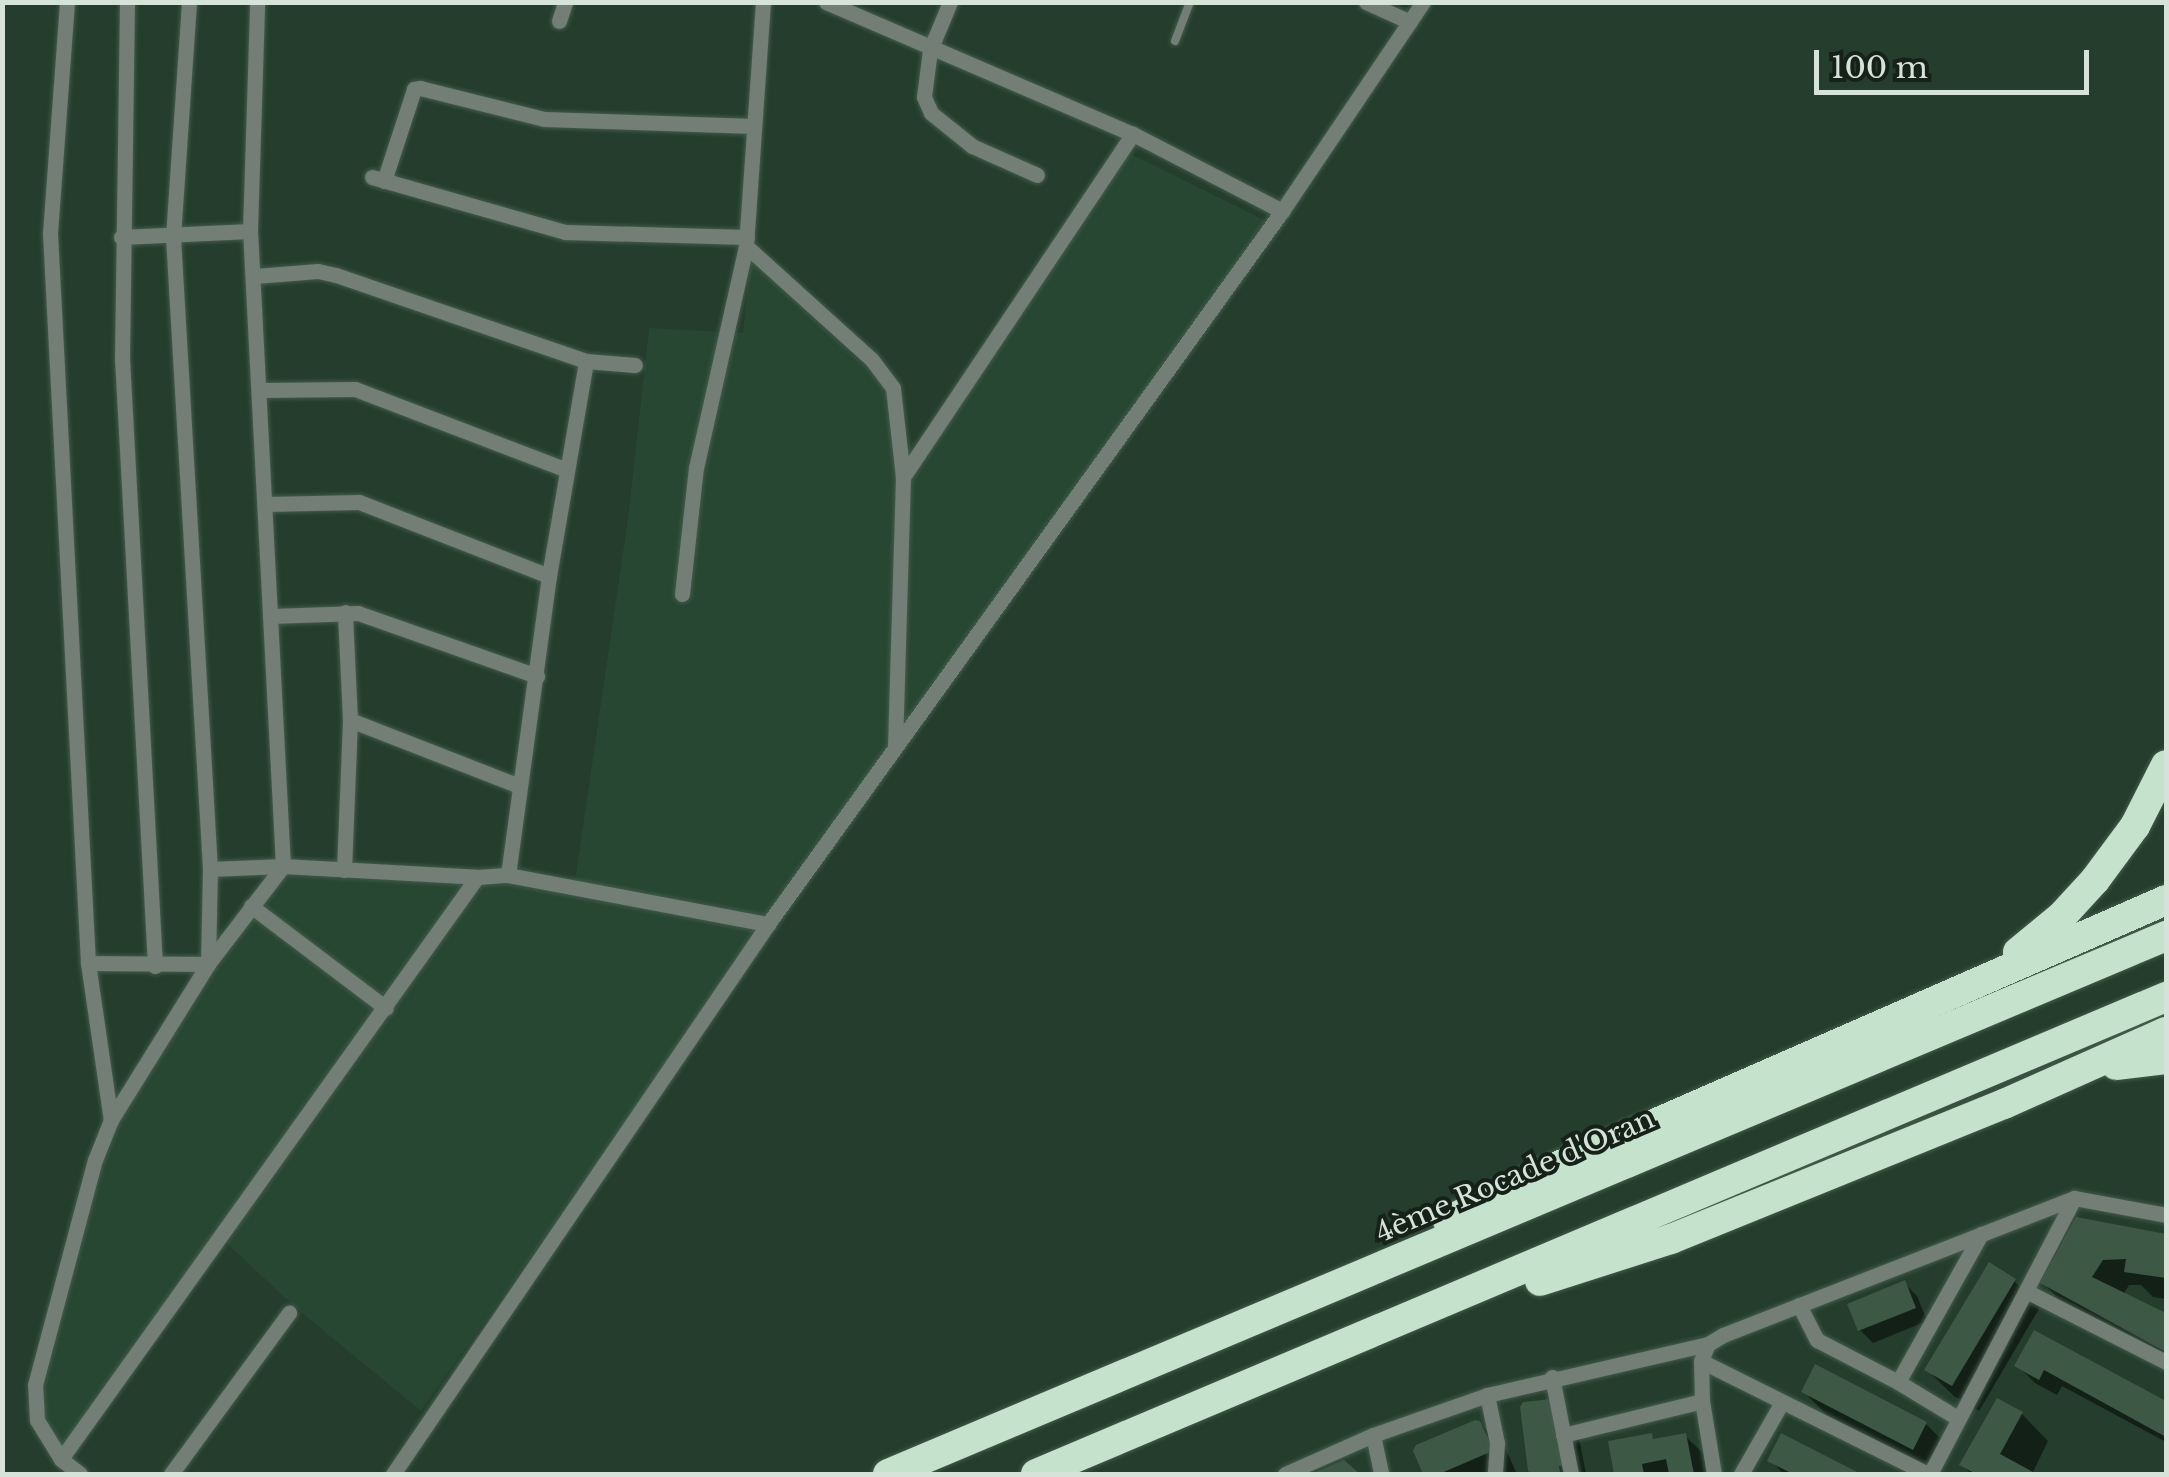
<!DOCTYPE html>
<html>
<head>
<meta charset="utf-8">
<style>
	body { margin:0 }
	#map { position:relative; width:2169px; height:1477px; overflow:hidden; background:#243d2c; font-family:"Libre Baskerville",serif }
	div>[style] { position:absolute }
	.built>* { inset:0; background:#274732 }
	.shadow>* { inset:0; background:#0007 }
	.building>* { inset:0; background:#3e5846 }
	.roads { filter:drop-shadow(0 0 2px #445b4b) drop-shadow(0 0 2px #445b4b) }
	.lane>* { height:8px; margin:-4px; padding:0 4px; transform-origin:4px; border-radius:4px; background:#727e76 }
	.street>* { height:15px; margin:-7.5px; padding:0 7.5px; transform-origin:7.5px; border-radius:7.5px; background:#727e76 }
	.highway>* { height:30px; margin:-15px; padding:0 15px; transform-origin:15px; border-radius:15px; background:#c5e2cd }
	span { translate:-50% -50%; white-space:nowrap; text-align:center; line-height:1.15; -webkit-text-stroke:8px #162119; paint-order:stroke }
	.street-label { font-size:28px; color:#d5e3d9 }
	.frame { position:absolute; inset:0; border:5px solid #d5e3d9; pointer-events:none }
	.scale { position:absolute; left:1814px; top:50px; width:275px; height:45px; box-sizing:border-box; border:5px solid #d5e3d9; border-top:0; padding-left:12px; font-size:30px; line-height:35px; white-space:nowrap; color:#d5e3d9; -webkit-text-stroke:8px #162119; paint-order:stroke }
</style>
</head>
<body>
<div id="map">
	<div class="built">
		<div style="clip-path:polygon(1125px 151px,1266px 221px,421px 1411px,296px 1308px,221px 1238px,61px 1459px,25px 1408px,87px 1201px,120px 1113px,228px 944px,290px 862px,574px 888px,628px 518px,649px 328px,743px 333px,750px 260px,883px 383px,900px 415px,910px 473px)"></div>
	</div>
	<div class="shadow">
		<div style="clip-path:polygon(2078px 1220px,2166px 1237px,2166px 1299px,2153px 1297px,2141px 1285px,2129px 1285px,2123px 1295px,2166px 1316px,2166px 1362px,2069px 1309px,2043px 1283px)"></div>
		<div style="clip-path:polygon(2014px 1281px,2040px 1307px,1979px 1411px,1954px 1396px,1927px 1370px)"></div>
		<div style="clip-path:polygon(1904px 1283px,1917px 1296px,1927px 1321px,1873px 1343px,1860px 1330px)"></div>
		<div style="clip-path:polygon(2035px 1333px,2166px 1404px,2166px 1442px,2062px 1386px,2057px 1395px,2035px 1383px,2018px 1366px)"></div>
		<div style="clip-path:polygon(1804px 1392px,1926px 1424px,1952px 1450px,1939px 1474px,1830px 1418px)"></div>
		<div style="clip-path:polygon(1550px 1401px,1577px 1428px,1586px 1474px,1535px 1474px,1530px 1470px)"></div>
		<div style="clip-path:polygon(2022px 1414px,2048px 1441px,2032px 1474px,1972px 1474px,1962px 1465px)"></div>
		<div style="clip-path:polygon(1480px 1424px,1506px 1450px,1517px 1474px,1426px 1474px,1416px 1451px)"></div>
		<div style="clip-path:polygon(1685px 1436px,1703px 1453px,1707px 1474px,1617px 1474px,1611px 1443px)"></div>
		<div style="clip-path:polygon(1782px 1436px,1856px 1474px,1784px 1474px,1770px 1460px)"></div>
	</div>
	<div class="building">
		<div style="clip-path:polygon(2076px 1217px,2166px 1234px,2166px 1278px,2124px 1272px,2126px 1259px,2103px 1260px,2092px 1277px,2166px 1313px,2166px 1352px,2040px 1283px)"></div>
		<div style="clip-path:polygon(1989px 1262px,2016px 1279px,1952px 1386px,1924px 1370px)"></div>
		<div style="clip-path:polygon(1905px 1280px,1916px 1308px,1858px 1331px,1847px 1304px)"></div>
		<div style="clip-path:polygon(2034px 1330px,2166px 1401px,2166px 1437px,2044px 1370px,2039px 1380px,2014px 1366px)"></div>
		<div style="clip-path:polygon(1815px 1364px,1927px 1422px,1913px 1450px,1801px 1392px)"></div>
		<div style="clip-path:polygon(1997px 1398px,2023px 1412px,2000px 1454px,2037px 1474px,1976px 1474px,1959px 1465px)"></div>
		<div style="clip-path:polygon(1551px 1399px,1564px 1465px,1559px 1466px,1560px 1472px,1533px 1474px,1528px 1471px,1520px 1407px,1523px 1402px)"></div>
		<div style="clip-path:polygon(1475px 1420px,1480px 1421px,1492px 1447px,1488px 1453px,1439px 1474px,1423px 1474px,1413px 1451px,1416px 1445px)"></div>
		<div style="clip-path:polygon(1652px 1433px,1653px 1439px,1686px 1433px,1694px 1474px,1669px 1474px,1666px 1459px,1642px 1464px,1644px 1474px,1614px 1474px,1608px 1441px)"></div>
		<div style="clip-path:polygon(1781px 1433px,1861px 1474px,1793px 1474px,1767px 1461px)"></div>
		<div style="clip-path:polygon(1344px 1460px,1360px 1474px,1311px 1474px)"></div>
	</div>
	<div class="roads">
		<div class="lane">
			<div style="left:1175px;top:41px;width:42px;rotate:-69deg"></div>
		</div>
		<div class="street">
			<div style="left:67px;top:2px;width:232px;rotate:94.2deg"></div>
			<div style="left:50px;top:233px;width:731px;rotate:87.02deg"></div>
			<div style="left:88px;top:963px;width:159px;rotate:81.7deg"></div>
			<div style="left:127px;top:2px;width:356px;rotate:90.8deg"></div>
			<div style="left:122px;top:358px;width:609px;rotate:86.89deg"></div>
			<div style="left:763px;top:2px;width:245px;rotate:94deg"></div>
			<div style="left:746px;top:246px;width:170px;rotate:42.1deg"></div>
			<div style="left:872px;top:360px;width:35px;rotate:53deg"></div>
			<div style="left:893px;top:388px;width:90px;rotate:83.6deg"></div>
			<div style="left:903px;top:477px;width:267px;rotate:91.7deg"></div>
			<div style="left:826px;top:2px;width:334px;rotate:23.3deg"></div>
			<div style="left:1133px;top:134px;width:168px;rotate:27.3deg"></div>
			<div style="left:950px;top:2px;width:52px;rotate:112.6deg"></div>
			<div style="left:930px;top:50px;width:47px;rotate:97.3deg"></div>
			<div style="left:924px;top:97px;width:17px;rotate:66deg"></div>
			<div style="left:931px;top:113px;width:53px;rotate:38.8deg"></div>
			<div style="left:972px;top:146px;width:71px;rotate:24deg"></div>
			<div style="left:1366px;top:2px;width:48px;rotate:24.4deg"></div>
			<div style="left:559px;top:21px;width:20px;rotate:-72deg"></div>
			<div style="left:372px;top:177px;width:201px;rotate:15.9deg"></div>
			<div style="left:565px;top:232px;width:182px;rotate:1.6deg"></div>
			<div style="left:384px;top:181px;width:97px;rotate:-71.9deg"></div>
			<div style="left:414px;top:89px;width:6px;rotate:-9deg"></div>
			<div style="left:420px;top:88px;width:128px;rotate:14deg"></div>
			<div style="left:544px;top:119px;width:210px;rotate:1.9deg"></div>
			<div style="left:121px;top:237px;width:129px;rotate:-2.7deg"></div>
			<div style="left:255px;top:276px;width:63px;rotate:-4.5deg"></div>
			<div style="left:318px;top:271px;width:18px;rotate:13deg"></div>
			<div style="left:336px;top:275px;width:264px;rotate:19deg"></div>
			<div style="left:586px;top:361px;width:49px;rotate:4.7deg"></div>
			<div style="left:260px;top:390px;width:95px;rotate:-0.6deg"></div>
			<div style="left:355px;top:389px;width:227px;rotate:20.9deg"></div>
			<div style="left:903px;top:477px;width:413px;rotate:-56.2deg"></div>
			<div style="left:266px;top:504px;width:93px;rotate:-1.2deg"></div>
			<div style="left:359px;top:502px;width:204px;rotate:21.3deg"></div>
			<div style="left:682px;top:594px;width:127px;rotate:-83.7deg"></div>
			<div style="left:696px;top:468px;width:228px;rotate:-77.3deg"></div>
			<div style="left:271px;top:616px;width:87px;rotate:-2deg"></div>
			<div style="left:358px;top:613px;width:190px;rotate:19.4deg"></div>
			<div style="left:350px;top:720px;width:179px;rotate:21.3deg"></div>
			<div style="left:210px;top:869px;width:73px;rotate:-2.4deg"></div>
			<div style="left:283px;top:866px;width:194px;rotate:3.2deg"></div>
			<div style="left:477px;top:877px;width:31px;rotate:-4deg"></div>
			<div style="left:508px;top:875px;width:265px;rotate:10.7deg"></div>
			<div style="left:344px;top:870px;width:150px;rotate:-87.7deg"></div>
			<div style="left:350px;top:720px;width:108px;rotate:-92.7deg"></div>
			<div style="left:508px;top:875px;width:302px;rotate:-82.2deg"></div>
			<div style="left:549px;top:576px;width:218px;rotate:-80.2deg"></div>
			<div style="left:251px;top:906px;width:169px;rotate:37.1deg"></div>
			<div style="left:88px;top:963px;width:120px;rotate:0.5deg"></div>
			<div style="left:208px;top:964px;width:95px;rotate:-88.8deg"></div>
			<div style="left:210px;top:869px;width:633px;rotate:-93.35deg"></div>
			<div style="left:173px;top:237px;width:236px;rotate:-86.1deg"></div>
			<div style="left:2026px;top:1291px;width:157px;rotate:26.9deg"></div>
			<div style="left:1799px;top:1305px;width:39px;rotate:63deg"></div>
			<div style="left:1817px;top:1340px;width:91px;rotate:27.4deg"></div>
			<div style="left:1898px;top:1382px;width:170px;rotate:-60.7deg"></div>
			<div style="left:1701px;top:1361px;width:254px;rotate:26.5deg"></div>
			<div style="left:1552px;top:1377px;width:99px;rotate:78.9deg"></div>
			<div style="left:1898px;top:1382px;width:71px;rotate:31.2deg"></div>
			<div style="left:1487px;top:1395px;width:49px;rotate:78.2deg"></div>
			<div style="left:1497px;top:1443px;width:31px;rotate:94deg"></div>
			<div style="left:1373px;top:1435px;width:40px;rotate:78deg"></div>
			<div style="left:1563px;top:1435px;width:143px;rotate:-13.7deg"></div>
			<div style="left:61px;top:1459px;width:715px;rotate:-54.44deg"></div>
			<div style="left:80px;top:1474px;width:24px;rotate:-142deg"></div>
			<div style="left:61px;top:1459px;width:46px;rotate:-121.6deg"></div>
			<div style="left:37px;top:1420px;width:35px;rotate:-93deg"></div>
			<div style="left:35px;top:1385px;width:233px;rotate:-75.1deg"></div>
			<div style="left:95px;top:1160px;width:43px;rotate:-68.2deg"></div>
			<div style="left:111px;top:1120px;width:184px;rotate:-58.1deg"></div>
			<div style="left:208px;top:964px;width:123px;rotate:-52.6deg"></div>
			<div style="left:283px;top:866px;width:636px;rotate:-92.97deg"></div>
			<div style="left:250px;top:231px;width:229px;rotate:-88.2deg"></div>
			<div style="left:171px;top:1474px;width:200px;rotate:-53.8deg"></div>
			<div style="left:393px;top:1474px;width:666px;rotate:-55.71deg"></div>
			<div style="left:768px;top:924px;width:879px;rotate:-54.21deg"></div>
			<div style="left:1282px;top:211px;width:252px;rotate:-56deg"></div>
			<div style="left:1285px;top:1474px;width:96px;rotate:-23.9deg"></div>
			<div style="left:1373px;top:1435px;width:121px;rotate:-19.3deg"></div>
			<div style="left:1487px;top:1395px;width:227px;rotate:-13deg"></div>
			<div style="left:1714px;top:1474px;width:74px;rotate:-99.3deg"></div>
			<div style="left:1702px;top:1401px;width:40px;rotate:-91.4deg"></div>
			<div style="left:1701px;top:1361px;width:18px;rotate:-68deg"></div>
			<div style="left:1708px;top:1344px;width:17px;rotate:-31deg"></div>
			<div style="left:1723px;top:1335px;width:377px;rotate:-21.3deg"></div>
			<div style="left:2074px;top:1198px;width:94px;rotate:10.5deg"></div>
			<div style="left:1741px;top:1474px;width:83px;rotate:-60.3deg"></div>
			<div style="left:1930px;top:1474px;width:311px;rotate:-62.4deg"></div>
		</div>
		<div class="highway">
			<div style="left:2018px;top:952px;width:57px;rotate:-39.3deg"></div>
			<div style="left:2062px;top:916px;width:49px;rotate:-47.5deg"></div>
			<div style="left:2095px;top:880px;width:67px;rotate:-53.5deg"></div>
			<div style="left:2135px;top:826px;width:68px;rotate:-63.1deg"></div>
			<div style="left:2116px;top:1065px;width:50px;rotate:-6.8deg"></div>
			<div style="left:1448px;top:1221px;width:103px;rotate:-27.1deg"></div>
			<div style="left:1540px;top:1174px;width:683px;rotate:-23.64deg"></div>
			<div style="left:1540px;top:1281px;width:138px;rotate:-17.8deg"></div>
			<div style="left:1671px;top:1239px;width:359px;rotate:-22.1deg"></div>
			<div style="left:2004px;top:1104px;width:177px;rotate:-24deg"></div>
			<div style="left:888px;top:1474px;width:1387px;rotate:-22.83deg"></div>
			<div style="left:1036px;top:1474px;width:1227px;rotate:-22.89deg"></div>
		</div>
	</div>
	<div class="street-label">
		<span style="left:1515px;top:1176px;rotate:-23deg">4ème Rocade d'Oran</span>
	</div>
	<div class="frame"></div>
	<div class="scale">100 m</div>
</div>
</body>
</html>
